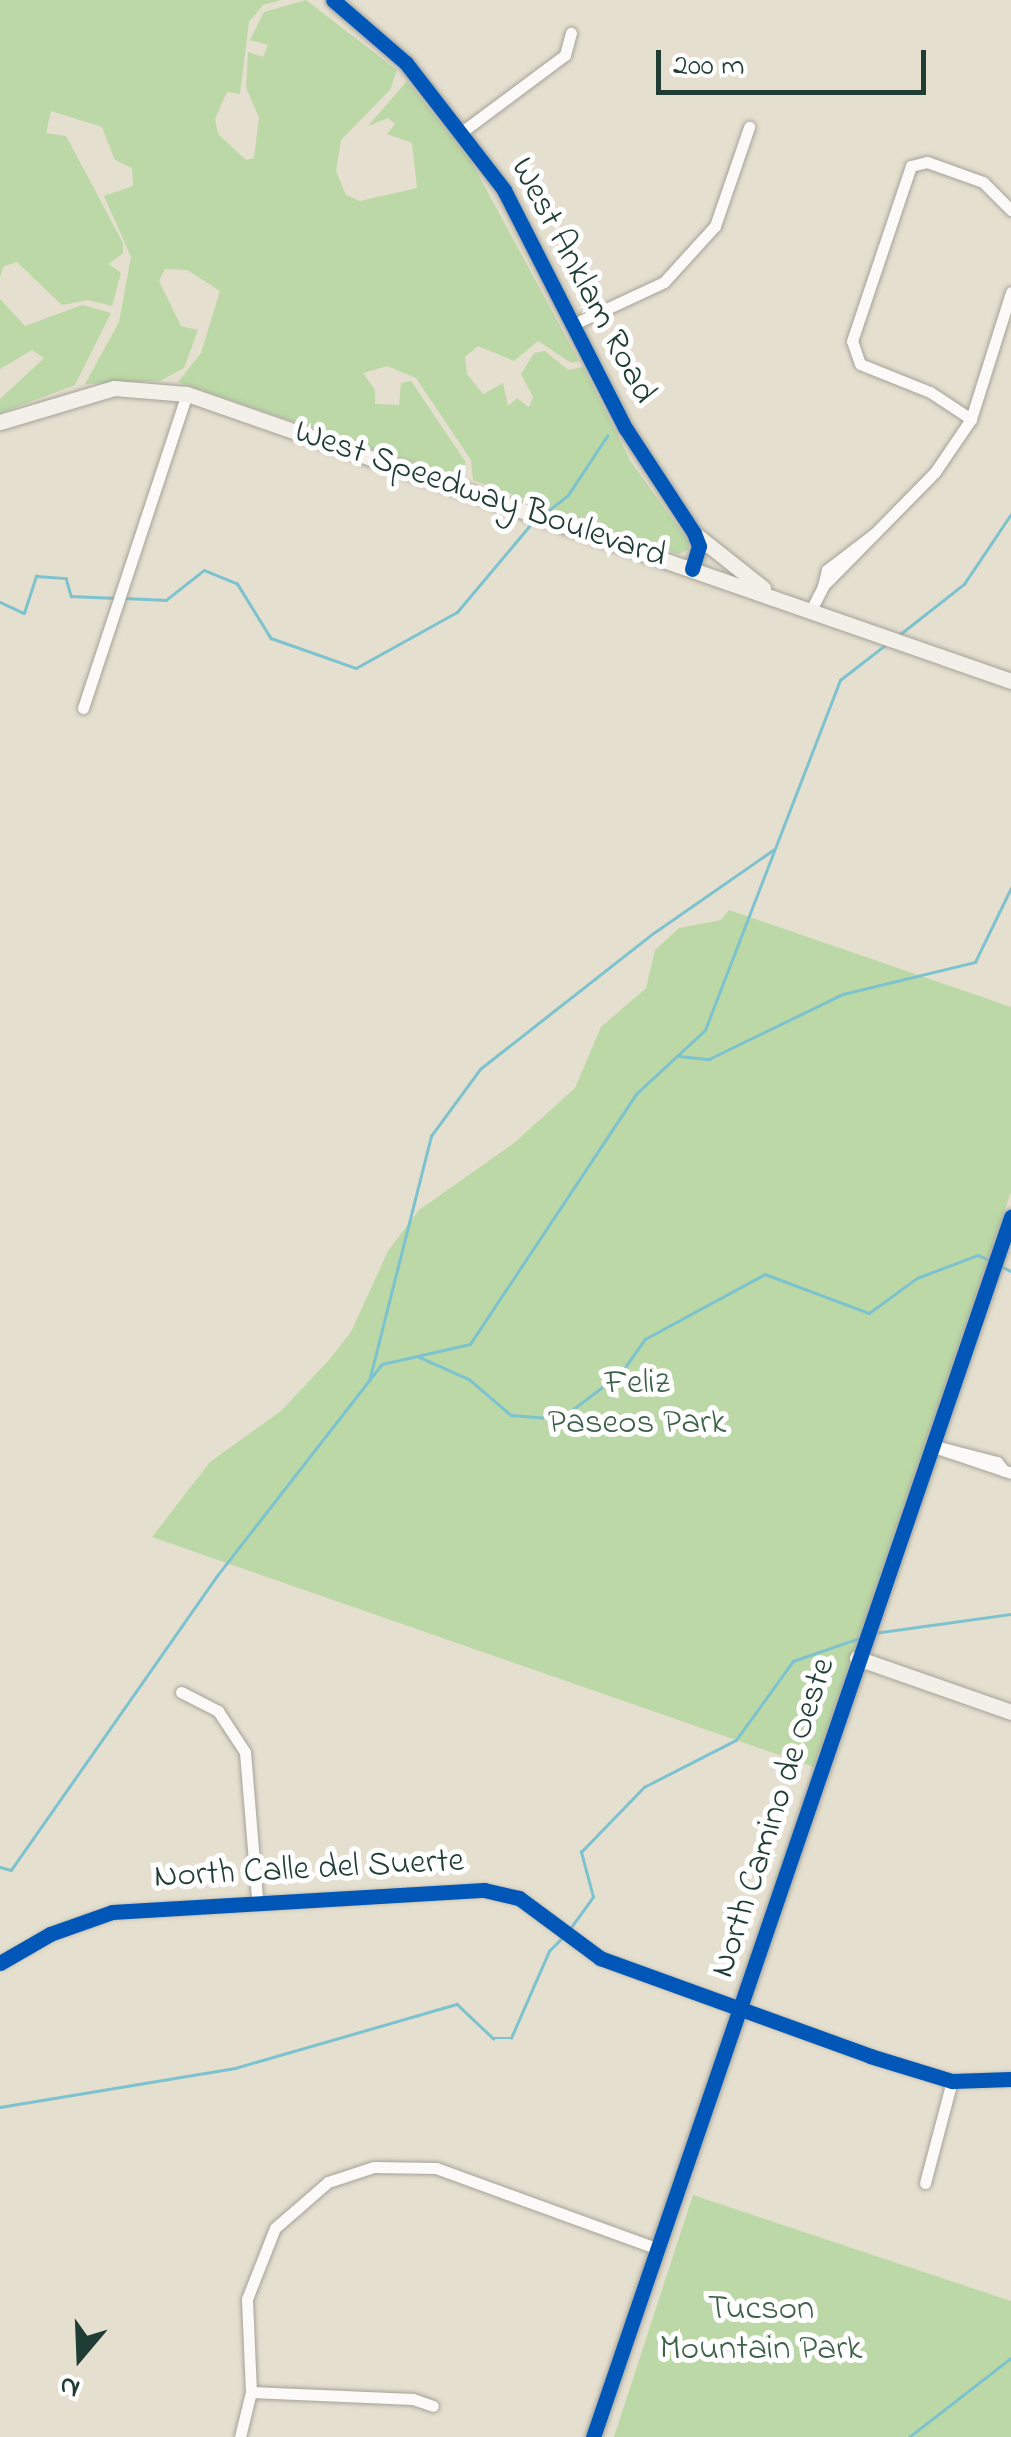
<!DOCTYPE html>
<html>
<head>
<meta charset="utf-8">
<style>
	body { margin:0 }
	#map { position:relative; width:1011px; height:2437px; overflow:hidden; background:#e5dfcf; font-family:"Indie Flower",sans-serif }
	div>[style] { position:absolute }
	.green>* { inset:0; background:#bcd8a6 }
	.stream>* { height:2.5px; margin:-1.25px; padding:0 1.25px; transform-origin:1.25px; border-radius:1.25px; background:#7dc3cf }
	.roads { filter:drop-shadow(0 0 2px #a3a399) drop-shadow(0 0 2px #a3a399) }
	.street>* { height:11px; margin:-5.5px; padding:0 5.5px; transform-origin:5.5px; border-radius:5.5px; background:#fbfaf8 }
	.secondary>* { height:15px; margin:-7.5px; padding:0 7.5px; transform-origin:7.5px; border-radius:7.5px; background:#f3f0e9 }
	.cycleway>* { height:15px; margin:-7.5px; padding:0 7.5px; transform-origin:7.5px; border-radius:7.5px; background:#0057b8 }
	span { translate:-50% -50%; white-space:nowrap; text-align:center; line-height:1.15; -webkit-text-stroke:10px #fff; paint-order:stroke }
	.street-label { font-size:35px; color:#1f3d34 }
	.park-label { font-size:35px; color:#3e6248 }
	.north { position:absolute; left:30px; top:2307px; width:100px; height:100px; -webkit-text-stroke:8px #fff; paint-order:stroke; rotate:199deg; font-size:28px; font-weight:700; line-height:40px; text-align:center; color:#1f3d34 }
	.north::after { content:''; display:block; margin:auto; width:35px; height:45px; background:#1f3d34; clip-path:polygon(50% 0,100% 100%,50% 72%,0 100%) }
	.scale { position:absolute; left:656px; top:50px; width:270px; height:45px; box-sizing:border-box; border:5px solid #1f3d34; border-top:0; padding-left:12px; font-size:30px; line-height:35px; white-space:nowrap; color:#1f3d34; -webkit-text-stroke:8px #fff; paint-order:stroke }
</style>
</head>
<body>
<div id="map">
	<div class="green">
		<div style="clip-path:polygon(0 0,281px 0,263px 5px,249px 22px,240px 94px,227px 92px,215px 119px,218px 134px,246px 160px,254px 158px,259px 118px,246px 87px,248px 52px,263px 57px,268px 45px,250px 40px,264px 12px,306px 0,397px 70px,390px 90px,341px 140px,336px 171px,346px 195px,360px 201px,417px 188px,412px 143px,387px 134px,395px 124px,388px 118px,368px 126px,407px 81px,472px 163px,579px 361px,571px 363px,538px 341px,514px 361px,478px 346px,465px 357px,467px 374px,483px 394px,503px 383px,508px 406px,517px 398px,529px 407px,533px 397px,521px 374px,534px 353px,545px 351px,568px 370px,583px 367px,631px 462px,689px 542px,688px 550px,678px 554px,473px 480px,471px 460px,416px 378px,387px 366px,363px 373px,375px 390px,375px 404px,399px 405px,401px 383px,411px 381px,465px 461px,465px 480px,178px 382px,201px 353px,220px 291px,187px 270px,165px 269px,159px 281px,181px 326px,198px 330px,184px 368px,160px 381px,85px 384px,119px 322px,131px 257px,104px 196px,133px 186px,132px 168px,115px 160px,102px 127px,51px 111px,46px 133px,66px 136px,123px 243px,123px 253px,109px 264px,121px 273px,112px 306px,88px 300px,62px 305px,17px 262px,4px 266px,0 277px)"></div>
		<div style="clip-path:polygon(0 299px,25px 326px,82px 305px,111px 313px,75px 385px,0 413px,0 399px,44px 358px,32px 350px,0 369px)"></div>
		<div style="clip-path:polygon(729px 910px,1011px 1007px,1011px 1192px,814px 1767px,152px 1537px,210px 1462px,281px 1411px,329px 1360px,351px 1332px,388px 1251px,419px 1210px,513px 1144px,575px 1088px,601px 1027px,646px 988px,655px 950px,679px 928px,721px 920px)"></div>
		<div style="clip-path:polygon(693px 2195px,1011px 2301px,1011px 2437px,614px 2437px)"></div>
	</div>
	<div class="stream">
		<div style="left:549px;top:510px;width:24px;rotate:-38deg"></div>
		<div style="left:568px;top:495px;width:71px;rotate:-56.5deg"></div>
		<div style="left:124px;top:598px;width:42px;rotate:2.7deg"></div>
		<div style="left:166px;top:600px;width:48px;rotate:-38.3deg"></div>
		<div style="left:204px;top:570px;width:35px;rotate:22deg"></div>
		<div style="left:237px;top:583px;width:65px;rotate:58.3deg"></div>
		<div style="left:271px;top:638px;width:90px;rotate:19.4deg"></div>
		<div style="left:356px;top:668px;width:115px;rotate:-29deg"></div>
		<div style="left:457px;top:612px;width:116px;rotate:-49.9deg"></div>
		<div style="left:0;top:602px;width:26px;rotate:25deg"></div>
		<div style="left:24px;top:613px;width:39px;rotate:-72deg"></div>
		<div style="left:36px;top:576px;width:30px;rotate:4deg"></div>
		<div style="left:66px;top:578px;width:19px;rotate:74deg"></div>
		<div style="left:71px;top:596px;width:45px;rotate:2.5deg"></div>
		<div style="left:899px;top:635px;width:83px;rotate:-38.1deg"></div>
		<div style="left:964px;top:584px;width:84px;rotate:-56.1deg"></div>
		<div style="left:679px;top:1056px;width:30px;rotate:6deg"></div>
		<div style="left:709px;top:1059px;width:149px;rotate:-25.9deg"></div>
		<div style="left:843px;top:994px;width:136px;rotate:-13.6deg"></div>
		<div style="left:975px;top:962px;width:82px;rotate:-64.1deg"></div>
		<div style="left:999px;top:1265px;width:13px;rotate:27deg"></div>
		<div style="left:417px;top:1356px;width:57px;rotate:23.9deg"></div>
		<div style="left:469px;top:1379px;width:55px;rotate:40.6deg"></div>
		<div style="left:511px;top:1415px;width:49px;rotate:4.7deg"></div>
		<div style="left:560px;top:1419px;width:76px;rotate:-37deg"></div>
		<div style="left:621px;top:1373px;width:42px;rotate:-54.8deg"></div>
		<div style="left:645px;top:1339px;width:136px;rotate:-28.4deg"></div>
		<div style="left:765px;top:1274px;width:111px;rotate:20.6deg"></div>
		<div style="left:869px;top:1313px;width:59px;rotate:-36.1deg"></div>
		<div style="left:917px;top:1278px;width:65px;rotate:-20.7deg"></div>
		<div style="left:978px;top:1255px;width:10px;rotate:24deg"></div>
		<div style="left:369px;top:1381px;width:253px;rotate:-75.8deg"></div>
		<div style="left:431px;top:1136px;width:83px;rotate:-53.8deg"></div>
		<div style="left:480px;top:1069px;width:222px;rotate:-38.1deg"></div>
		<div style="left:655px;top:932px;width:144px;rotate:-34.8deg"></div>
		<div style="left:874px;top:1633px;width:138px;rotate:-7.9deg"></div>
		<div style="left:0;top:1867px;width:11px;rotate:15deg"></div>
		<div style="left:11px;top:1870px;width:358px;rotate:-55deg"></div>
		<div style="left:216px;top:1577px;width:270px;rotate:-52.1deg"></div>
		<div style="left:382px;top:1364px;width:90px;rotate:-12.8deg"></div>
		<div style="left:470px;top:1344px;width:300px;rotate:-56.4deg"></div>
		<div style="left:636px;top:1094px;width:94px;rotate:-42.8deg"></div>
		<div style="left:705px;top:1030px;width:375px;rotate:-68.9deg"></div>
		<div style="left:840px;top:680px;width:56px;rotate:-37.7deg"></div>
		<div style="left:569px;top:1930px;width:41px;rotate:-54deg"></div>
		<div style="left:593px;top:1897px;width:47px;rotate:-104.9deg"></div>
		<div style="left:581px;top:1852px;width:91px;rotate:-45.9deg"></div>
		<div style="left:644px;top:1787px;width:103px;rotate:-27.1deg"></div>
		<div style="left:736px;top:1740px;width:97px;rotate:-54.2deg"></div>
		<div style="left:793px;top:1661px;width:68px;rotate:-19deg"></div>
		<div style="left:0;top:2107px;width:238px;rotate:-9.4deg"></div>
		<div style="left:235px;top:2068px;width:231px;rotate:-16.1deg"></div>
		<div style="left:457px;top:2004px;width:50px;rotate:43.4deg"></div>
		<div style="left:493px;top:2038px;width:18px"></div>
		<div style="left:511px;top:2038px;width:95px;rotate:-66.4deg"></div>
		<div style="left:549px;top:1951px;width:21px;rotate:-45deg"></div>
		<div style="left:909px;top:2437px;width:129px;rotate:-37.8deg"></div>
	</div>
	<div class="roads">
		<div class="street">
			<div style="left:463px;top:131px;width:127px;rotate:-36.7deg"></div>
			<div style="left:565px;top:55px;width:23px;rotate:-75deg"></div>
			<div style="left:574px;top:324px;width:99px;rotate:-25deg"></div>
			<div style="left:664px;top:282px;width:76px;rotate:-47.7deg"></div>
			<div style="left:715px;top:226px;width:105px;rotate:-71deg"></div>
			<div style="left:971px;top:419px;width:49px;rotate:-146.6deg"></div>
			<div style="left:930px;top:392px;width:75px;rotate:-158.2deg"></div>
			<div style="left:860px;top:364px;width:24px;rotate:-109deg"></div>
			<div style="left:852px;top:341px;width:185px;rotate:-71.4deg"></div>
			<div style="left:911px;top:166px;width:16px;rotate:-14deg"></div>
			<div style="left:927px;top:162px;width:59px;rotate:19.7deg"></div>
			<div style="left:983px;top:182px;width:40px;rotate:45deg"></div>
			<div style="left:875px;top:533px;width:61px;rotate:142.4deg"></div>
			<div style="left:827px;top:570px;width:16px;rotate:104deg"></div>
			<div style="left:823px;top:586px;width:160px;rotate:-45.5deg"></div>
			<div style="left:935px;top:472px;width:64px;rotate:-55.8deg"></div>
			<div style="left:971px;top:419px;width:133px;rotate:-72.5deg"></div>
			<div style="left:810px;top:612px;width:29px;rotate:-63deg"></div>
			<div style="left:83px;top:708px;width:331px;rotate:-71.7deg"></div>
			<div style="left:931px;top:1446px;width:84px;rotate:18.6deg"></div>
			<div style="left:935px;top:1446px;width:64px;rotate:14.5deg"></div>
			<div style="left:997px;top:1462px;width:11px;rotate:52deg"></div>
			<div style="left:181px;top:1692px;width:42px;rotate:27.2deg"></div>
			<div style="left:218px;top:1711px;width:49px;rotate:56.6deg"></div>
			<div style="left:245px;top:1752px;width:147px;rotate:85.3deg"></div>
			<div style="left:0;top:1963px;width:58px;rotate:-30.1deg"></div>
			<div style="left:50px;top:1934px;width:66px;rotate:-19.5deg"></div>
			<div style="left:112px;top:1912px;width:373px;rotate:-3.4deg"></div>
			<div style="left:484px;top:1890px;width:36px;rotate:13deg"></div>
			<div style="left:519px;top:1898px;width:101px;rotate:36.5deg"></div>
			<div style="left:600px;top:1958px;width:287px;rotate:19.9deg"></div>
			<div style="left:870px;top:2056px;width:86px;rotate:17deg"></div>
			<div style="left:952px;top:2081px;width:59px;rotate:-1.9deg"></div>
			<div style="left:925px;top:2183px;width:106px;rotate:-75.2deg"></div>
			<div style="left:251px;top:2392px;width:162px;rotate:2.5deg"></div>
			<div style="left:413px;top:2399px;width:21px;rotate:19deg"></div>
			<div style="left:240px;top:2437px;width:46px;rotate:-76.3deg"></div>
			<div style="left:251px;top:2392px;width:93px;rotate:-92.5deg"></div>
			<div style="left:247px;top:2299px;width:76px;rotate:-68.5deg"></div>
			<div style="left:275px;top:2228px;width:70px;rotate:-41deg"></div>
			<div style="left:328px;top:2182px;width:48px;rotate:-18.1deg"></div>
			<div style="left:374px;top:2167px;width:62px;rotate:0.9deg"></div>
			<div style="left:436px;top:2168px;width:236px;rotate:20deg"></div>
		</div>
		<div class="secondary">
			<div style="left:333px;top:0;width:96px;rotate:40.8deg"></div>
			<div style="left:406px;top:63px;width:160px;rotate:52.3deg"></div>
			<div style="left:504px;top:190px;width:268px;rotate:63deg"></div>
			<div style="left:626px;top:429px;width:124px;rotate:56.8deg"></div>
			<div style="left:694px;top:533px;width:14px;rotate:69deg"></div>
			<div style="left:699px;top:546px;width:24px;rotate:107deg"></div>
			<div style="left:0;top:422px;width:119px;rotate:-16.6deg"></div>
			<div style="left:114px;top:388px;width:73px;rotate:4.7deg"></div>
			<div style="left:187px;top:394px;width:873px;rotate:19.2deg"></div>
			<div style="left:695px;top:534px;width:87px;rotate:38.5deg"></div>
			<div style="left:857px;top:1658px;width:163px;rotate:19.3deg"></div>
			<div style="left:593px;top:2437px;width:1290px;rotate:-71.09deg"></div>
		</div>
	</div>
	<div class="cycleway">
		<div style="left:333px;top:0;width:96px;rotate:40.8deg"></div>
		<div style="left:406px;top:63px;width:160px;rotate:52.3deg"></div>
		<div style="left:504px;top:190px;width:268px;rotate:63deg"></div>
		<div style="left:626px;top:429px;width:124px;rotate:56.8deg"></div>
		<div style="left:694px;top:533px;width:14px;rotate:69deg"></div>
		<div style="left:699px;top:546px;width:24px;rotate:107deg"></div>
		<div style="left:0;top:1963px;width:58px;rotate:-30.1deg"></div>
		<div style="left:50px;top:1934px;width:66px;rotate:-19.5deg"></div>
		<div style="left:112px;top:1912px;width:373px;rotate:-3.4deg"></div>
		<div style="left:484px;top:1890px;width:36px;rotate:13deg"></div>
		<div style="left:519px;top:1898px;width:101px;rotate:36.5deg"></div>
		<div style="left:600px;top:1958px;width:287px;rotate:19.9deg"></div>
		<div style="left:870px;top:2056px;width:86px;rotate:17deg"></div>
		<div style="left:952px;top:2081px;width:59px;rotate:-1.9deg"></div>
		<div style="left:593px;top:2437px;width:1290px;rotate:-71.09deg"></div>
	</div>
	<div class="street-label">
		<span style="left:582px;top:281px;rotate:62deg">West Anklam Road</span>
		<span style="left:480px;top:495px;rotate:19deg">West Speedway Boulevard</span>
		<span style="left:774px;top:1818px;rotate:-72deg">North Camino de Oeste</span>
		<span style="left:309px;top:1870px;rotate:-3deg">North Calle del Suerte</span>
	</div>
	<div class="park-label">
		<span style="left:637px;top:1404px">Feliz<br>Paseos Park</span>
		<span style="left:761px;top:2330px">Tucson<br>Mountain Park</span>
	</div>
	<div class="north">N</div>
	<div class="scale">200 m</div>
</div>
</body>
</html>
